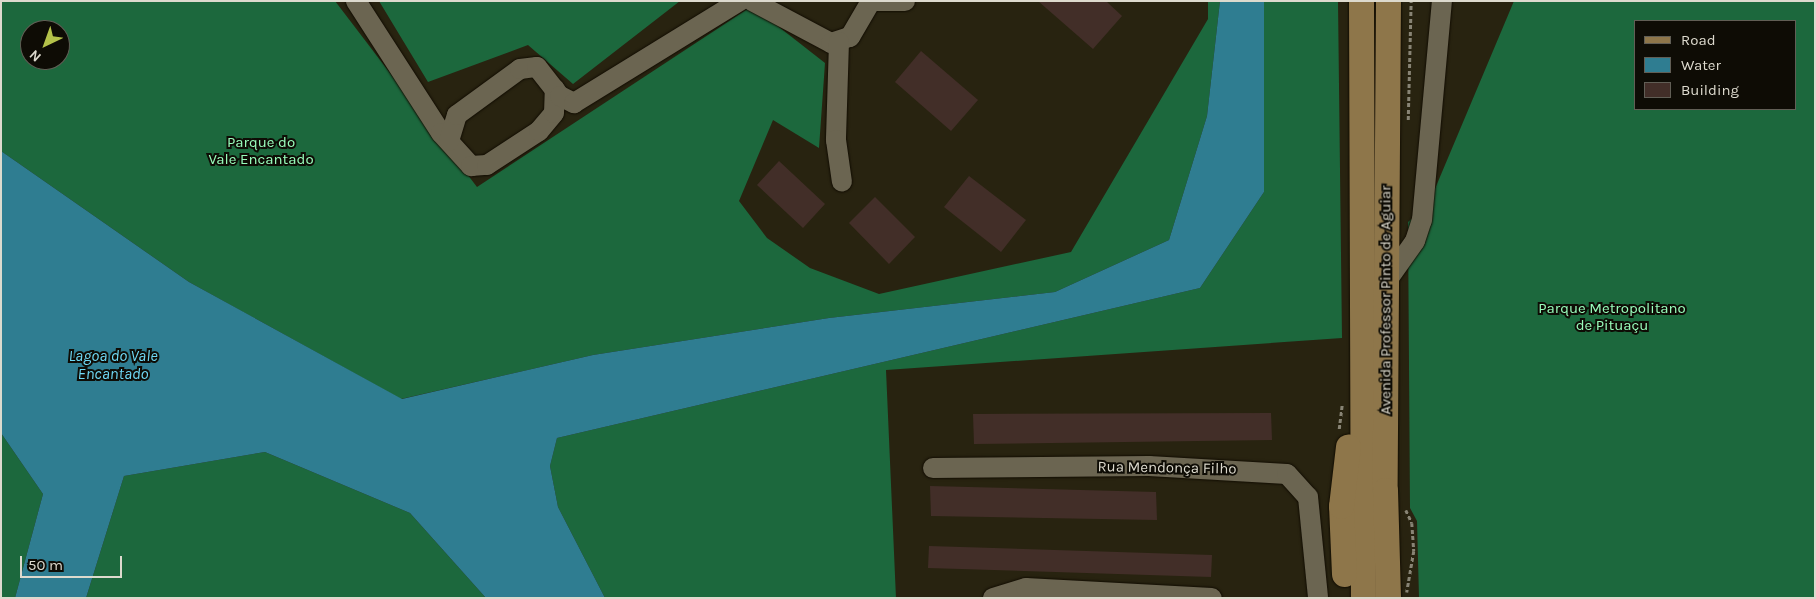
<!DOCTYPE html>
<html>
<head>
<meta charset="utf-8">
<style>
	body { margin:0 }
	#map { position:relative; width:1816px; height:599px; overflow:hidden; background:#282310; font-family:Karla,sans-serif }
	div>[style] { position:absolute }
	.forest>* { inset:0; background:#1c683d }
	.water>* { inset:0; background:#2f7d91 }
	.building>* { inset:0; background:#422e28 }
	.path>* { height:2.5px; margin-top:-1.25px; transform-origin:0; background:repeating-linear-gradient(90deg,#888475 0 4px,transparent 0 6.5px) }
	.roads { filter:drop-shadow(0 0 1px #110c00) drop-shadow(0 0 1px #110c00) }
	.minor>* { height:20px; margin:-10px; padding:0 10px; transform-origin:10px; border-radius:10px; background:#6b6551 }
	.major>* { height:25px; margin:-12.5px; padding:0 12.5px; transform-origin:12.5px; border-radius:12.5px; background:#8e764a }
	span { translate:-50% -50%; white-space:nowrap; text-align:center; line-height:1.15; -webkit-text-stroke:4px #0e0c05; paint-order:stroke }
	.park-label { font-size:15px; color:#99febc }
	.street-label { font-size:15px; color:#dddace }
	.water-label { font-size:16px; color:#6fd9f5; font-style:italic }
	.frame { position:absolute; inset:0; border:2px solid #dddace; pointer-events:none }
	.legend { position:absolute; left:1634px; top:20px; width:162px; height:90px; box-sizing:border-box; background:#0e0c05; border:1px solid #615e55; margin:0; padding:6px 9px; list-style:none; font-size:15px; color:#dddace }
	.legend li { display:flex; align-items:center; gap:10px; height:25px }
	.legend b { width:25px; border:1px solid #615e55 }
	.north { position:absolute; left:20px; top:20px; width:50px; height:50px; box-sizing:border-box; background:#0e0c05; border:1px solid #615e55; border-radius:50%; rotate:222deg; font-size:14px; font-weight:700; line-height:20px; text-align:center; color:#dddace }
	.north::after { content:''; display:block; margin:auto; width:18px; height:22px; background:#b4c24a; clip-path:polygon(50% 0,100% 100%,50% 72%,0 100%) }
	.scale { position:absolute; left:20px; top:556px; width:102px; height:22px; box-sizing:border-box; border:2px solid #dddace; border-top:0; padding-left:6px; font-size:15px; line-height:18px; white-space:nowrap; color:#dddace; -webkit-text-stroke:4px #0e0c05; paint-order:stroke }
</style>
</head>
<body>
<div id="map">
	<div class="forest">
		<div style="clip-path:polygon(evenodd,1px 1px,335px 1px,477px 187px,752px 6px,825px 63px,819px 148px,773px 120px,739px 201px,767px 238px,810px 268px,879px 294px,1071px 252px,1208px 19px,1208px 1px,1220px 1px,1207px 116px,1169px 240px,1055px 292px,829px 318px,593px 355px,401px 399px,189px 282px,1px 151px,1px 1px,30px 30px,60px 30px,60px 60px,30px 60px,30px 30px)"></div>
		<div style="clip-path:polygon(379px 1px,680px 1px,573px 84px,528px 45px,428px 82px)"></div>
		<div style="clip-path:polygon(1264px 1px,1338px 1px,1342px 338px,886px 370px,896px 598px,605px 598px,558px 507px,550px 466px,557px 438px,1200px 288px,1264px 192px)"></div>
		<div style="clip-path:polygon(evenodd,1514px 1px,1815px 1px,1815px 598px,1419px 598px,1417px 521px,1410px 508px,1408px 222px,1429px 203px,1514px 1px,1635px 21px,1795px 21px,1795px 109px,1635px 109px,1635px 21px)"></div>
		<div style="clip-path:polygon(1px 433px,43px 494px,15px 598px,1px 598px)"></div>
		<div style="clip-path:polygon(265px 452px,410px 513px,486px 598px,86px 598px,124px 476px)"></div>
	</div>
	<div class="water">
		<div style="clip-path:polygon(1220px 1px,1264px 1px,1264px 192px,1200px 288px,557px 438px,550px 466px,558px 507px,605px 598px,486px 598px,410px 513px,265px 452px,124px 476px,86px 598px,15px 598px,43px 494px,1px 433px,1px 151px,189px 282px,402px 399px,593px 355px,829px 318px,1055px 292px,1169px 240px,1207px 116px)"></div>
	</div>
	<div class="building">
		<div style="clip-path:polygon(1038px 1px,1106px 1px,1122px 16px,1093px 49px)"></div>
		<div style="clip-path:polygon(921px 51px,978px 100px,951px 131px,895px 82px)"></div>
		<div style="clip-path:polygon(779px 161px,825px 204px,803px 228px,757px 185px)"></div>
		<div style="clip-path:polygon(969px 176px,1026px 220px,1001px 252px,944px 207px)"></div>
		<div style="clip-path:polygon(875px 197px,915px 237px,889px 264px,849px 223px)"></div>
		<div style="clip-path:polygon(1271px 413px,1272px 440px,974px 444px,973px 414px)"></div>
		<div style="clip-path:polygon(930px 486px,1156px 492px,1157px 520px,931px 516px)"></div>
		<div style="clip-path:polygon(929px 546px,1212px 555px,1211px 577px,928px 568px)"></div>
	</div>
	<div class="path">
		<div style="left:1408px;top:120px;width:119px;rotate:-88.6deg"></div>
		<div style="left:1339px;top:429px;width:24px;rotate:-83deg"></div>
		<div style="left:1406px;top:510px;width:14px;rotate:65deg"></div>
		<div style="left:1412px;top:523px;width:28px;rotate:86deg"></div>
		<div style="left:1414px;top:551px;width:42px;rotate:99.7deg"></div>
	</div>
	<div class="roads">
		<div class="minor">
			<div style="left:356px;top:1px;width:157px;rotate:57.2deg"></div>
			<div style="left:441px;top:133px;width:45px;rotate:47.7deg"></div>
			<div style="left:471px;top:166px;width:16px;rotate:-4deg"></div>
			<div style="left:487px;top:165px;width:62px;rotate:-33.2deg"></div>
			<div style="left:539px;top:131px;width:23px;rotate:-50deg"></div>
			<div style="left:554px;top:113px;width:24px;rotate:-88deg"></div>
			<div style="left:752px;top:1px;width:89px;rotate:28deg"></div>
			<div style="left:831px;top:43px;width:20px;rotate:-18deg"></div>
			<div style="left:850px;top:37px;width:42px;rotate:-59.7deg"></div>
			<div style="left:874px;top:1px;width:31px"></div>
			<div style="left:839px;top:42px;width:98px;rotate:91.8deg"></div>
			<div style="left:836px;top:140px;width:42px;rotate:81.9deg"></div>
			<div style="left:449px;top:141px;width:27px;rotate:-73deg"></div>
			<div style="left:457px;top:115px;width:78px;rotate:-36.1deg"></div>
			<div style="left:520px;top:69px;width:17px;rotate:-7deg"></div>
			<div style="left:537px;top:67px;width:37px;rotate:52deg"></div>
			<div style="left:560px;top:96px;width:16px;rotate:27deg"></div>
			<div style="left:574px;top:103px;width:195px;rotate:-31.6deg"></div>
			<div style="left:1386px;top:282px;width:50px;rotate:-54.7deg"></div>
			<div style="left:1415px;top:241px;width:22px;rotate:-72deg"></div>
			<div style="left:1422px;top:220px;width:220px;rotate:-84.8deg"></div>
			<div style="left:933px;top:468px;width:216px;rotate:-0.5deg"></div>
			<div style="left:1149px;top:466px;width:138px;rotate:3.3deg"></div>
			<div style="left:1287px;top:474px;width:31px;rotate:48deg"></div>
			<div style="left:1308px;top:497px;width:101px;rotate:84.3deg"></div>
			<div style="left:993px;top:598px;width:34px;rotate:-17deg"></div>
			<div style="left:1026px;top:588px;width:186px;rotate:3.1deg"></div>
		</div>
		<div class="major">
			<div style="left:1361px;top:1px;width:597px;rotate:89.81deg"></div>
			<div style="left:1388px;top:1px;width:489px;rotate:90.4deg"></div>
			<div style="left:1385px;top:490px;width:108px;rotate:88.4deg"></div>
			<div style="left:1344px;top:574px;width:68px;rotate:-92.5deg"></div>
			<div style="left:1341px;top:506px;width:60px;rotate:-83.3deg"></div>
		</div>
	</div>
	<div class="park-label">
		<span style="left:261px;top:151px">Parque do<br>Vale Encantado</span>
		<span style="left:1612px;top:317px">Parque Metropolitano<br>de Pituaçu</span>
	</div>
	<div class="street-label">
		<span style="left:1386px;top:300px;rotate:-90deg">Avenida Professor Pinto de Aguiar</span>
		<span style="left:1167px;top:468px;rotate:1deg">Rua Mendonça Filho</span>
	</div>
	<div class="water-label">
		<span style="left:113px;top:365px">Lagoa do Vale<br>Encantado</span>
	</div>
	<div class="frame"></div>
	<ul class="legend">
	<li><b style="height:6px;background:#8e764a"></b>Road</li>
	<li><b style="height:14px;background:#2f7d91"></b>Water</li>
	<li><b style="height:14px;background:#422e28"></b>Building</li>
	</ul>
	<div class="north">N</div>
	<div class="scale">50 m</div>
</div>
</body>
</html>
